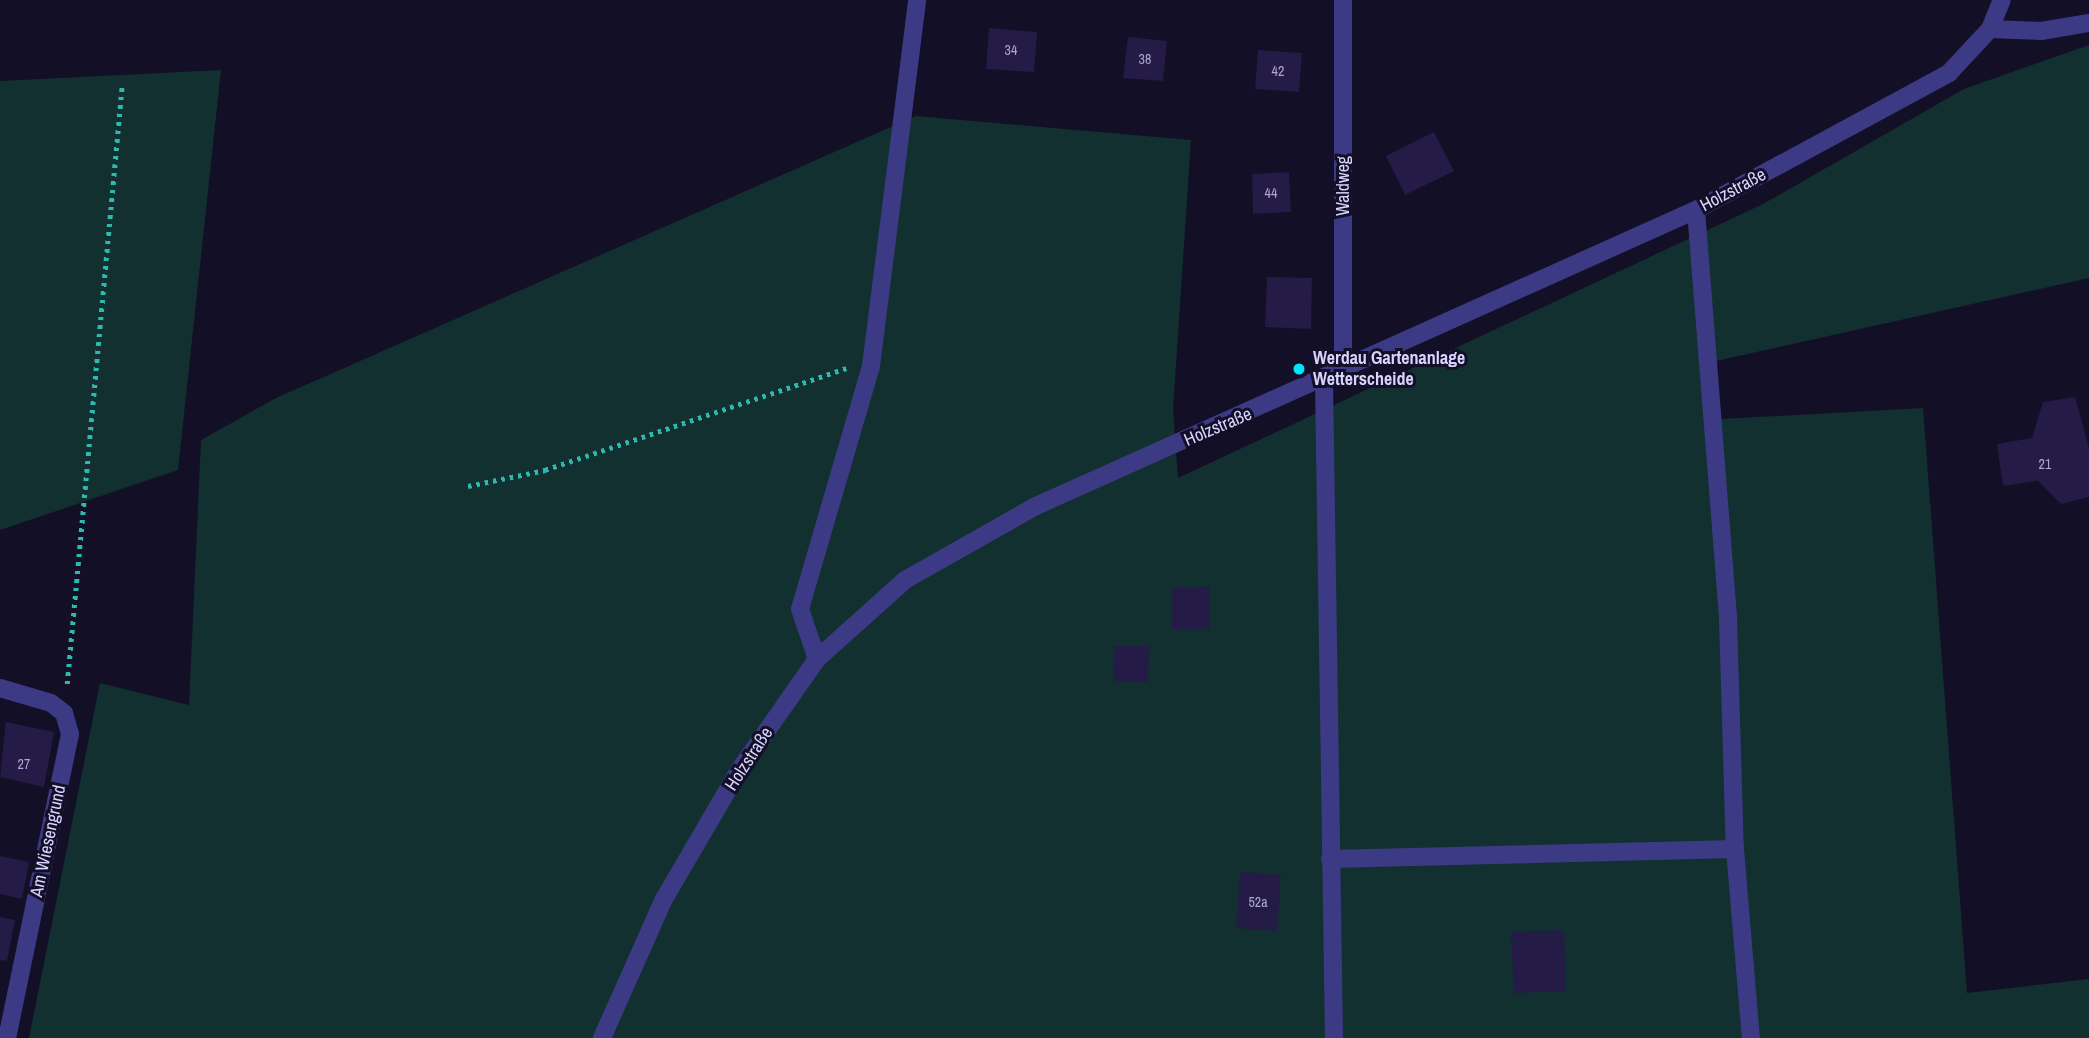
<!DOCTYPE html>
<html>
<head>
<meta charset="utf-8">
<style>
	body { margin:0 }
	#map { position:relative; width:2089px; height:1038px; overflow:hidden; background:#130f26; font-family:"Archivo Narrow",sans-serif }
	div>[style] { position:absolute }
	.green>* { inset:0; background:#12302f }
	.building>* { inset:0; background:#241b47 }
	.path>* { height:4.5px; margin-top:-2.25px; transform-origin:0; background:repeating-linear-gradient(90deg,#2fb8b0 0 3.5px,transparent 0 8.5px) }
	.minor>* { height:18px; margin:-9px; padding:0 9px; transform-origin:9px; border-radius:9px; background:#3d3a85 }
	.dots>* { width:19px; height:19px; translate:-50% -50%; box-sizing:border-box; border:4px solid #130f26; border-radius:50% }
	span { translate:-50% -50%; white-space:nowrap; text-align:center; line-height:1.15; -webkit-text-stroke:6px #130f26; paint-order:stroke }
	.number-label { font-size:14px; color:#aca6d1 }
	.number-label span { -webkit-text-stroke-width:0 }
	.street-label { font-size:18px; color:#d9d4ff }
	.poi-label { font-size:18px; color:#d9d4ff; font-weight:700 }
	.left { translate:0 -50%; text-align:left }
</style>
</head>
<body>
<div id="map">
	<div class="green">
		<div style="clip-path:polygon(2089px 45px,2089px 278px,1716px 361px,1721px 419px,1923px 408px,1967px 993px,2089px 979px,2089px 1038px,29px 1038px,100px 683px,189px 705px,201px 440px,276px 398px,916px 116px,1191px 140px,1173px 409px,1178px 478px,1763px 204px,1964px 89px)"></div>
		<div style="clip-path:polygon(221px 70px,178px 470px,0 530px,0 81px)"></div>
	</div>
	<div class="building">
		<div style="clip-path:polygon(989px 28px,1037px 32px,1034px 72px,986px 69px)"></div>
		<div style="clip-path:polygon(1128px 37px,1167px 41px,1163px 81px,1123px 78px)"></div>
		<div style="clip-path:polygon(1258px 50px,1302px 53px,1299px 92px,1255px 89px)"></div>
		<div style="clip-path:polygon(1434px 132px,1454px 171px,1405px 195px,1386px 156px)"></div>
		<div style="clip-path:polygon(1289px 172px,1291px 212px,1253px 214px,1252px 174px)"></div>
		<div style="clip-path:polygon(1267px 277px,1312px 278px,1311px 329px,1265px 327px)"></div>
		<div style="clip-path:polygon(2075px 397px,2089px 448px,2089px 497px,2061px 504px,2038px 481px,2003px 486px,1997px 444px,2032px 438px,2043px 402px)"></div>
		<div style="clip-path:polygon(1210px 587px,1210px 629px,1172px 629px,1172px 588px)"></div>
		<div style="clip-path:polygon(1114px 646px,1149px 646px,1148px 682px,1113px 681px)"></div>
		<div style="clip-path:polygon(6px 722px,54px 732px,44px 787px,0 777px)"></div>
		<div style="clip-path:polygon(0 856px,29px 862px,22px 899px,0 894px)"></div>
		<div style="clip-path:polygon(1240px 872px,1281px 875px,1277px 931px,1236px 928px)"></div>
		<div style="clip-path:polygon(0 917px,15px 920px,7px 961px,0 960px)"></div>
		<div style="clip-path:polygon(1564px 930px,1566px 991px,1514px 993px,1511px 932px)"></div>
	</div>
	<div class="path">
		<div style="left:468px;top:486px;width:79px;rotate:-11.7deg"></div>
		<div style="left:545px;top:470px;width:318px;rotate:-18.7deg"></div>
		<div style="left:67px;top:684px;width:601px;rotate:-84.75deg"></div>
	</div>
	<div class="minor">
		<div style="left:1990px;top:29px;width:51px;rotate:2.2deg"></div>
		<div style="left:2041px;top:31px;width:49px;rotate:-9.5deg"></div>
		<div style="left:1696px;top:210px;width:410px;rotate:85.5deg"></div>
		<div style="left:1728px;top:619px;width:230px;rotate:88.3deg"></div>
		<div style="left:1735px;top:849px;width:190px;rotate:85.2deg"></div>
		<div style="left:1343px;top:373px;width:373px;rotate:-90deg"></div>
		<div style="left:1324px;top:381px;width:657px;rotate:89.13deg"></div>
		<div style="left:817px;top:659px;width:53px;rotate:-108.8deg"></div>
		<div style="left:800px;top:609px;width:253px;rotate:-73.7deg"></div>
		<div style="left:871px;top:366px;width:369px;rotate:-82.8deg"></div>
		<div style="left:0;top:688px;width:53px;rotate:16.4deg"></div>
		<div style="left:51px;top:703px;width:16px;rotate:38deg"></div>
		<div style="left:64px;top:713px;width:22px;rotate:74deg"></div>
		<div style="left:70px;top:734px;width:310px;rotate:101.7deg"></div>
		<div style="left:1330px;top:859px;width:405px;rotate:-1.4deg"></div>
		<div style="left:602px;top:1038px;width:152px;rotate:-66deg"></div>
		<div style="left:664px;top:899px;width:151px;rotate:-59.7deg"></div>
		<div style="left:740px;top:769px;width:134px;rotate:-55deg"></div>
		<div style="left:817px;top:659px;width:118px;rotate:-41.9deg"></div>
		<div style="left:905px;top:580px;width:150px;rotate:-29.5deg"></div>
		<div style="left:1036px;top:506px;width:723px;rotate:-24.16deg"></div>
		<div style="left:1696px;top:210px;width:288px;rotate:-28.4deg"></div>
		<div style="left:1949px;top:73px;width:60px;rotate:-47deg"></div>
		<div style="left:1990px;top:29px;width:31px;rotate:-68deg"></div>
	</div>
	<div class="dots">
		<div style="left:1299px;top:369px;background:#00e5ff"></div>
	</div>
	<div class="number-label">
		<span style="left:1011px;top:50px">34</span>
		<span style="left:1145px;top:59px">38</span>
		<span style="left:1278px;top:71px">42</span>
		<span style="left:1271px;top:193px">44</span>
		<span style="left:2045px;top:464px">21</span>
		<span style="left:24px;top:764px">27</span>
		<span style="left:1258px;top:902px">52a</span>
	</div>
	<div class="street-label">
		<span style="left:1343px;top:186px;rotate:-90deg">Waldweg</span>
		<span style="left:1733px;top:190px;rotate:-28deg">Holzstraße</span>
		<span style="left:1218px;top:427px;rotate:-23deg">Holzstraße</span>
		<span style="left:749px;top:759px;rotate:-57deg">Holzstraße</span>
		<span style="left:48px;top:841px;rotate:-78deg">Am Wiesengrund</span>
	</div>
	<div class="poi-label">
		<span class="left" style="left:1313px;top:369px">Werdau Gartenanlage<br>Wetterscheide</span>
	</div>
</div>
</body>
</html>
